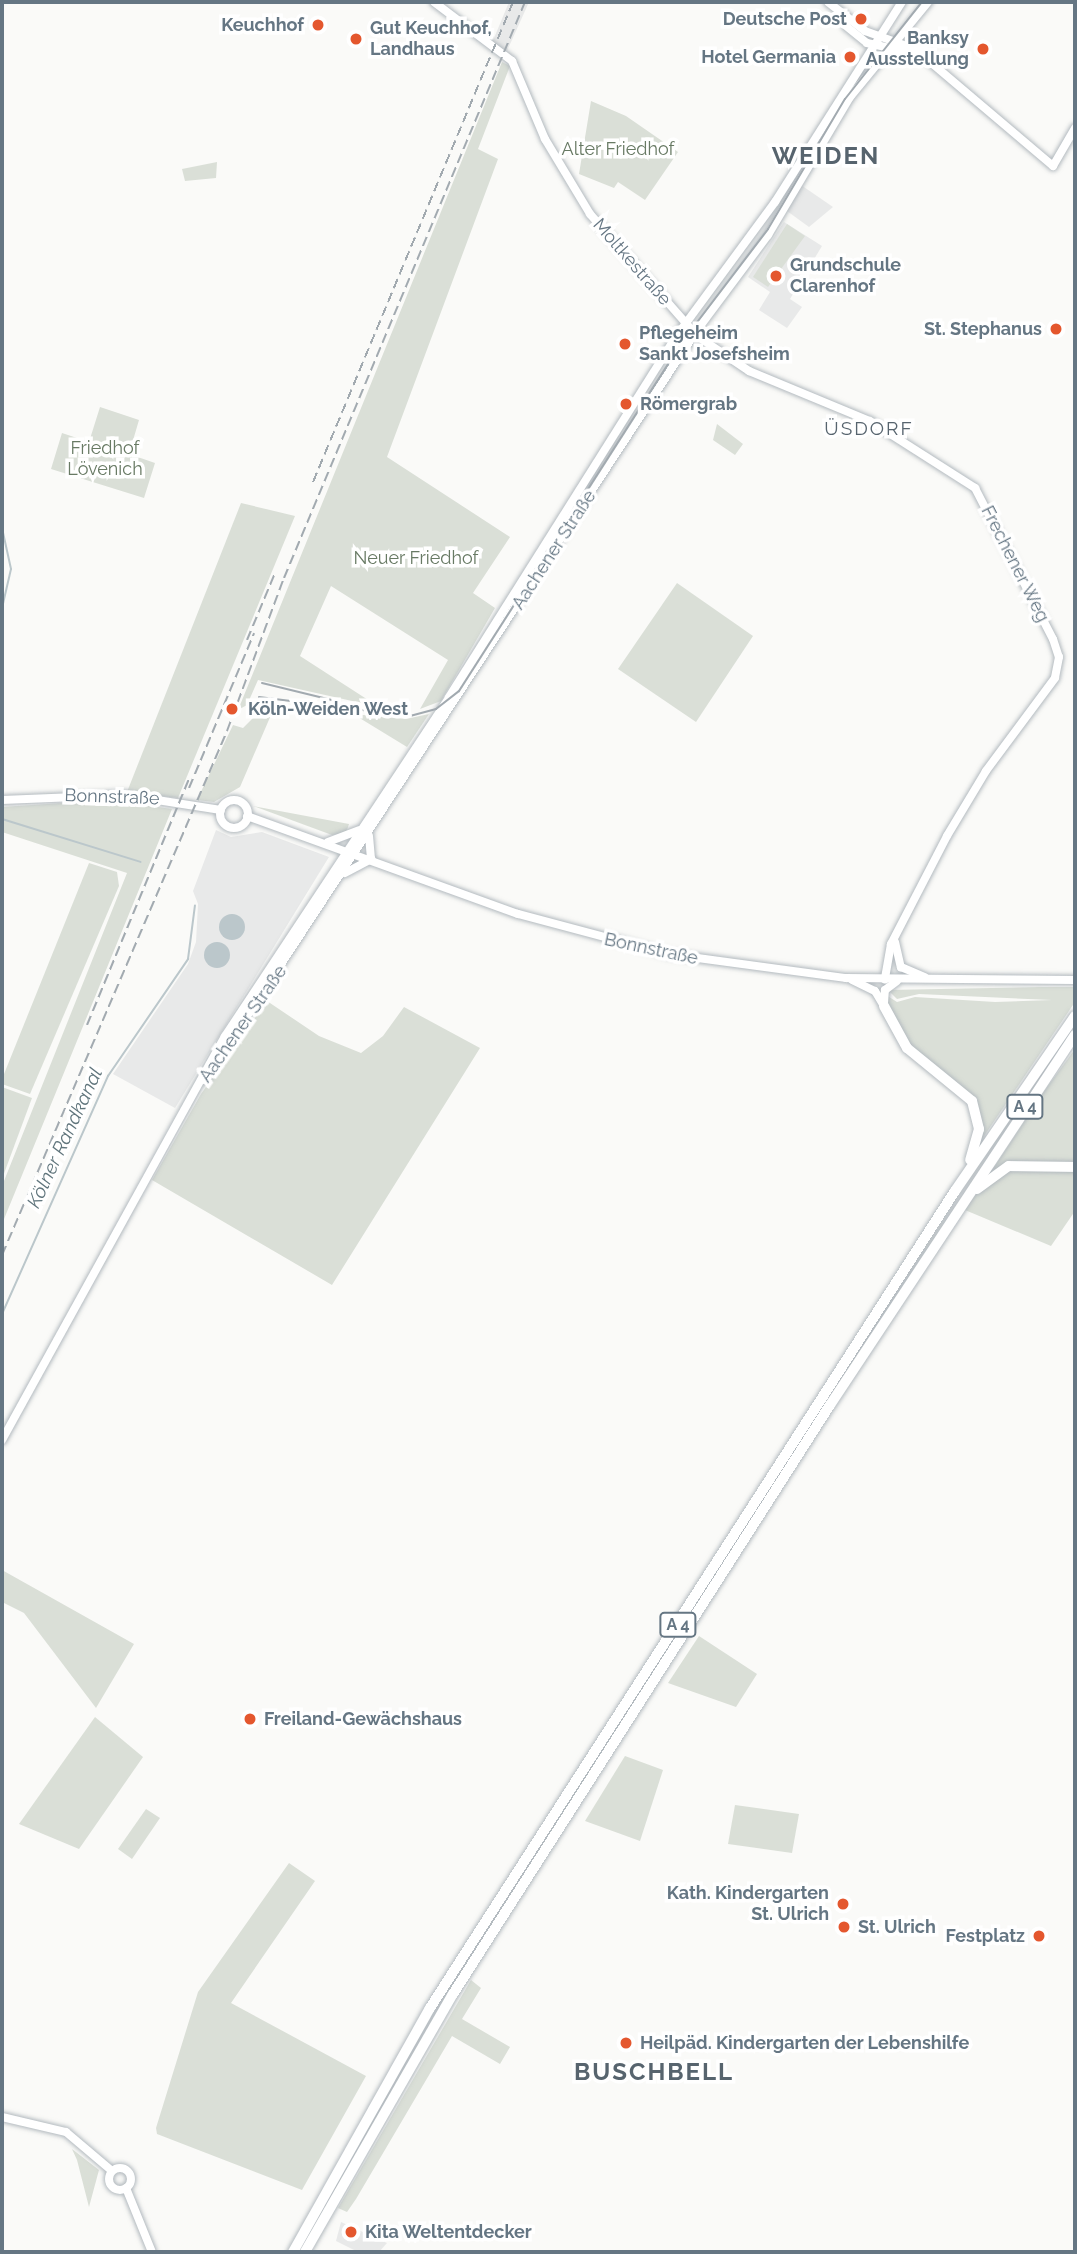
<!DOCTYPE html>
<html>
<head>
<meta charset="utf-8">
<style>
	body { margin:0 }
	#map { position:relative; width:1077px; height:2254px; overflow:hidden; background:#fafaf8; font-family:Raleway,sans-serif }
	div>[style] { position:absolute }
	.built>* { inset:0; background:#e8e9e9 }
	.green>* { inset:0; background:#dadfd7 }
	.water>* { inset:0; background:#bbc7cb }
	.round { border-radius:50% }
	.stream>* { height:2px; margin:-1px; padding:0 1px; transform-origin:1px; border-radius:1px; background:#bbc7cb }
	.roads { filter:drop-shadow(0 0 2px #b3babf) drop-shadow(0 0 2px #b3babf) }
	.secondary>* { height:8px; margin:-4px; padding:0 4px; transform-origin:4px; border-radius:4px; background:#fff }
	.secondary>.ring { margin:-4px; padding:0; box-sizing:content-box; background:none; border:8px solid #fff; border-radius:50% }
	.highway>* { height:10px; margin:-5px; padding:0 5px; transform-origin:5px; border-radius:5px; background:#fff }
	.tram>* { height:2px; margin:-1px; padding:0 1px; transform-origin:1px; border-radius:1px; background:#a2aab0 }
	.rail>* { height:2px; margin-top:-1px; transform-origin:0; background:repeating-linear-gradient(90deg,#a2aab0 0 10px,transparent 0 15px) }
	.dots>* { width:19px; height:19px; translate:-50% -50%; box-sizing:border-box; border:4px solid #fff; border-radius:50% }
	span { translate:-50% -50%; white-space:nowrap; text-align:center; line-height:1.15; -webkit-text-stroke:7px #fff; paint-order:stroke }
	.shield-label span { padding:2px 5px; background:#fff; border:2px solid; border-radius:5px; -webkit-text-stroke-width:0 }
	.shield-label { font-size:16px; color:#657683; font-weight:700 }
	.poi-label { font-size:18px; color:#657683; font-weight:700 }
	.right { translate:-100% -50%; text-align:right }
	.left { translate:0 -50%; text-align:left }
	.park-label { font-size:18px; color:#687a64 }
	.street-label { font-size:18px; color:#657683 }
	.neighbourhood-label { font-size:19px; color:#57646e; letter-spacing:2px }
	.water-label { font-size:19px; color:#60757c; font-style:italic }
	.district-label { font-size:24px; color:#57646e; font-weight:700; letter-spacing:2px }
	.frame { position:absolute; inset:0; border:4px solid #657683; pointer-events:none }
</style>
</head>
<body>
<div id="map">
	<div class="built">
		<div style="clip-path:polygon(509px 2px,529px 2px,507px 51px,492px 43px)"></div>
		<div style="clip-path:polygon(801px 185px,833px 207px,809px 227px,787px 211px)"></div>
		<div style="clip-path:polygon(784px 222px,822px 246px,790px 299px,802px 307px,787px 328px,759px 310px,770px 292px,748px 277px)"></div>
		<div style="clip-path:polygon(216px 830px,231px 837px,262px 832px,329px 857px,175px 1108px,113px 1074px,188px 964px,196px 942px,198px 904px,193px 891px)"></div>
		<div style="clip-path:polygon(341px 2222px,387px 2243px,379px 2252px,358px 2252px,336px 2241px)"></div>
	</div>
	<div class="green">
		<div style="clip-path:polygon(502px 62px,510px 66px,478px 149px,498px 159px,387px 457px,510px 537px,473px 593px,495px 608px,441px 701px,420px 709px,448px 660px,331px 586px,300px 656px,379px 707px,258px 680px,247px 705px,238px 710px)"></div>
		<div style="clip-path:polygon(591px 101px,626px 116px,678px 152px,645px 200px,618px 182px,614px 188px,579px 174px)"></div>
		<div style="clip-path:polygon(217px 162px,216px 178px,185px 181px,182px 169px)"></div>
		<div style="clip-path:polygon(787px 224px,805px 236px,768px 287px,753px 277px)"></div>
		<div style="clip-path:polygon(100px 407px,139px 420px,129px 454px,155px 463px,144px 498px,51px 469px,62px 433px,89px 442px)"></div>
		<div style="clip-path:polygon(717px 424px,743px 444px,735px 455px,713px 440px)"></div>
		<div style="clip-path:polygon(241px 503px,295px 516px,178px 798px,127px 792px)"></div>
		<div style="clip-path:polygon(677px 583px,753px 636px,696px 722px,618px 669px)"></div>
		<div style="clip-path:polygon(257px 714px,271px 715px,240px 787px,214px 802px,197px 800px,233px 725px,243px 728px)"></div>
		<div style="clip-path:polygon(353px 714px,406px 719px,429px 714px,407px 747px)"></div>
		<div style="clip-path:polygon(108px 800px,172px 809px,2px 1224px,2px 1186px,127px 873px,2px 832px,2px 807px)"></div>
		<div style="clip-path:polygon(253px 806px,349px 824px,346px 833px,332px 835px)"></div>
		<div style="clip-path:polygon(89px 863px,117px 872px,119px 886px,30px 1094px,2px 1084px,2px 1079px)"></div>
		<div style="clip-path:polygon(1040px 987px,1075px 987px,1075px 1002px,980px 1142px,972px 1096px,918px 1055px,891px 1021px,886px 995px,897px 1002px,915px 997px,995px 1002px,1052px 1000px,919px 994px,897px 999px,888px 990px)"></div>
		<div style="clip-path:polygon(267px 1001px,319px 1036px,361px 1053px,383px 1036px,404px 1007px,480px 1048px,332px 1285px,152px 1180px,201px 1094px)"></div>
		<div style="clip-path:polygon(1075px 1049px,1075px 1164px,993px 1169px,1045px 1090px)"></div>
		<div style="clip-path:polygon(2px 1087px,32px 1098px,2px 1179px)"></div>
		<div style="clip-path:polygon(1007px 1170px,1075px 1170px,1075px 1211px,1051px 1246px,965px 1210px,977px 1192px)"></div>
		<div style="clip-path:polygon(2px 1570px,134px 1644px,96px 1708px,24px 1613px,2px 1602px)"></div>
		<div style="clip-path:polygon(699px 1636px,757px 1674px,736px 1707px,668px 1683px)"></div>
		<div style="clip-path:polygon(95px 1717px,143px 1757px,79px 1849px,19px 1824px)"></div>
		<div style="clip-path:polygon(625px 1756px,663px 1770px,640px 1841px,585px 1821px)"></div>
		<div style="clip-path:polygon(735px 1805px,799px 1814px,792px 1853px,728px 1844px)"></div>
		<div style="clip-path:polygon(146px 1809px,160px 1818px,132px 1859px,118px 1849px)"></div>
		<div style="clip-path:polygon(289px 1863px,315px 1881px,231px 2003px,366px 2076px,302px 2190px,157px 2134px,156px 2128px,198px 1992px)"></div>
		<div style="clip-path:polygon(471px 1980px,481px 1988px,462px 2019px,510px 2047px,500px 2064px,452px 2036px,356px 2199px,347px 2212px,338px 2208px)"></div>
		<div style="clip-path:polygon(72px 2149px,99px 2170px,89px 2207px,77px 2160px)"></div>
	</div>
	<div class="water">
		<div class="round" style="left:219px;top:914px;width:26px;height:26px"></div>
		<div class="round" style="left:204px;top:942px;width:26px;height:26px"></div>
	</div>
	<div class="stream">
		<div style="left:2px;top:528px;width:42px;rotate:77.6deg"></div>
		<div style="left:11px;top:569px;width:40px;rotate:103deg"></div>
		<div style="left:2px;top:819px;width:145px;rotate:17.2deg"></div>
		<div style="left:2px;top:1314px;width:261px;rotate:-66deg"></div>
		<div style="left:108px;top:1076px;width:142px;rotate:-55.6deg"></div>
		<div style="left:188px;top:959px;width:54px;rotate:-82.6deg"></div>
	</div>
	<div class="roads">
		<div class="secondary">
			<div style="left:434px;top:2px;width:98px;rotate:37.1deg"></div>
			<div style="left:512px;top:61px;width:85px;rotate:67.1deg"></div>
			<div style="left:545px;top:139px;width:87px;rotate:59deg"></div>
			<div style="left:590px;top:214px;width:162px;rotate:48.7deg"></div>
			<div style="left:697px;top:336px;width:63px;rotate:33.9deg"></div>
			<div style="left:749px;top:371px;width:131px;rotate:22.5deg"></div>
			<div style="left:870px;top:421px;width:125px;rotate:32.5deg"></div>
			<div style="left:975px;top:488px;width:170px;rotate:62.7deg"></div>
			<div style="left:1053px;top:639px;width:19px;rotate:72deg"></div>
			<div style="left:1059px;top:657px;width:21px;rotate:101deg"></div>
			<div style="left:1055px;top:678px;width:116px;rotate:126.6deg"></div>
			<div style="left:986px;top:771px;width:76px;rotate:121deg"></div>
			<div style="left:947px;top:836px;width:122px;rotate:117.4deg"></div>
			<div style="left:891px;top:944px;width:36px;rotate:100deg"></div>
			<div style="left:828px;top:2px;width:47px;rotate:38.1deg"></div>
			<div style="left:865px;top:31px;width:53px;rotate:19.8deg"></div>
			<div style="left:915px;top:49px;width:181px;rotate:40.3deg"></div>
			<div style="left:1053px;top:166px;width:44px;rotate:-59.9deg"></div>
			<div style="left:846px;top:26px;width:27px;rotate:39deg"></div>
			<div style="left:867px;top:43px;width:51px;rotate:12.4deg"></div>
			<div style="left:907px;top:29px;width:35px;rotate:50deg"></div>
			<div style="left:2px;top:800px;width:123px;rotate:-2.3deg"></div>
			<div style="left:125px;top:795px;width:97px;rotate:8.9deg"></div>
			<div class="ring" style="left:220px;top:800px;width:20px;height:20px"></div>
			<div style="left:247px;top:816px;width:288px;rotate:19.9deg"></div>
			<div style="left:518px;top:914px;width:155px;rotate:14.9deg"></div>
			<div style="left:668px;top:954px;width:180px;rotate:7.7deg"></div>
			<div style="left:846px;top:978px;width:229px;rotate:0.5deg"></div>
			<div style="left:369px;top:836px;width:23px;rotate:85deg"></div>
			<div style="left:328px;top:842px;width:33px;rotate:-21deg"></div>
			<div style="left:345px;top:873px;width:30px;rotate:-28deg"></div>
			<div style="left:895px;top:942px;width:26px;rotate:77deg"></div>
			<div style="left:901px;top:967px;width:26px;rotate:23deg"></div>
			<div style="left:852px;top:980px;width:25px;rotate:26deg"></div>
			<div style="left:875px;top:991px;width:17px;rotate:59deg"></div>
			<div style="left:884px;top:1003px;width:13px;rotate:-86deg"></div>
			<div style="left:885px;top:990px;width:15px;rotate:-37deg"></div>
			<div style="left:205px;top:1080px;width:893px;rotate:-56.74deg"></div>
			<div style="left:695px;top:333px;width:122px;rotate:-53.3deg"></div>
			<div style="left:768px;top:235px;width:161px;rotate:-59.3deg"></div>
			<div style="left:850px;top:97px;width:123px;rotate:-50.6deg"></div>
			<div style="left:2px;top:1440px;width:461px;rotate:-61.1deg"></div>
			<div style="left:225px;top:1036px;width:406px;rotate:-56.5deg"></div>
			<div style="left:449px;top:697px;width:429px;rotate:-57.8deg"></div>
			<div style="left:678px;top:334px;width:164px;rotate:-53.7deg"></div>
			<div style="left:775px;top:202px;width:237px;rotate:-57.6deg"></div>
			<div style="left:2px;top:2117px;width:66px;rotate:13.2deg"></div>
			<div style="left:66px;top:2132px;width:60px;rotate:40.3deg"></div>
			<div class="ring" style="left:109px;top:2168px;width:14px;height:14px"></div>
			<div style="left:126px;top:2188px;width:69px;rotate:67.9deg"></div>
		</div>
		<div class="highway">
			<div style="left:884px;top:1006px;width:48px;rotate:61.3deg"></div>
			<div style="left:907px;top:1048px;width:84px;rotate:39.2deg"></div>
			<div style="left:972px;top:1101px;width:29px;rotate:76deg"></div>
			<div style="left:979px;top:1129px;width:32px;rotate:106deg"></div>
			<div style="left:977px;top:1189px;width:39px;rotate:-36deg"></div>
			<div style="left:1009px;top:1166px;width:66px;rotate:0.9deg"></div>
			<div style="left:293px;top:2252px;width:280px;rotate:-60.7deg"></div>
			<div style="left:430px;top:2008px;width:971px;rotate:-57.28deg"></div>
			<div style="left:955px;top:1191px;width:212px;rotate:-55.6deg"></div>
			<div style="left:305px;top:2252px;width:297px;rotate:-60.2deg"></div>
			<div style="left:453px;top:1994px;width:699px;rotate:-57.38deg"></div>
			<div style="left:830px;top:1405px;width:444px;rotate:-56.5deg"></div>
		</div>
	</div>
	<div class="tram">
		<div style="left:262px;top:683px;width:76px;rotate:13.7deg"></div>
		<div style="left:259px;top:697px;width:152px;rotate:7.2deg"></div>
		<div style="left:410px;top:716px;width:27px;rotate:-15deg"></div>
		<div style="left:436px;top:709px;width:29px;rotate:-38deg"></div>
		<div style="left:459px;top:691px;width:414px;rotate:-57.4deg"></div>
		<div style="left:682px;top:342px;width:142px;rotate:-52.7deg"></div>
		<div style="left:768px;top:229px;width:151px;rotate:-59.4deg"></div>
		<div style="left:845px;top:99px;width:124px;rotate:-51.6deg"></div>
	</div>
	<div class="rail">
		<div style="left:313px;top:482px;width:520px;rotate:-67.38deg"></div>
		<div style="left:247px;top:640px;width:73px;rotate:-67.3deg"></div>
		<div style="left:189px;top:788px;width:168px;rotate:-67.2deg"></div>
		<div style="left:87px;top:1025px;width:266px;rotate:-67.5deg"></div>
		<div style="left:2px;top:1255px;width:570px;rotate:-66.76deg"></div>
		<div style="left:227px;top:731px;width:163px;rotate:-69.6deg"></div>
		<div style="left:284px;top:578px;width:624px;rotate:-67.3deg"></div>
	</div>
	<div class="dots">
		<div style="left:861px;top:19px;background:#e4572e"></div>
		<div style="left:318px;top:25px;background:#e4572e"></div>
		<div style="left:356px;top:39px;background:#e4572e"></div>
		<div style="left:983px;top:49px;background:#e4572e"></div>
		<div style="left:850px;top:57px;background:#e4572e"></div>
		<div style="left:776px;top:276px;background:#e4572e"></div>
		<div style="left:1056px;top:329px;background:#e4572e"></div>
		<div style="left:625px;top:344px;background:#e4572e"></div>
		<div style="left:626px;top:404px;background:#e4572e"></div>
		<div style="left:232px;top:709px;background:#e4572e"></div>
		<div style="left:250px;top:1719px;background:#e4572e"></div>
		<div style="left:843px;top:1904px;background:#e4572e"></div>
		<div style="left:844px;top:1927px;background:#e4572e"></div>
		<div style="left:1039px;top:1936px;background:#e4572e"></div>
		<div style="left:626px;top:2043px;background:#e4572e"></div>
		<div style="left:351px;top:2232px;background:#e4572e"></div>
	</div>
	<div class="shield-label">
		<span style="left:1025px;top:1107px">A 4</span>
		<span style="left:678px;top:1625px">A 4</span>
	</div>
	<div class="poi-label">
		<span class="right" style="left:847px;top:19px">Deutsche Post</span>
		<span class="right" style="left:304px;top:25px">Keuchhof</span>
		<span class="left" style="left:370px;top:39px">Gut Keuchhof,<br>Landhaus</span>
		<span class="right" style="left:969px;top:49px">Banksy<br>Ausstellung</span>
		<span class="right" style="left:836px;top:57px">Hotel Germania</span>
		<span class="left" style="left:790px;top:276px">Grundschule<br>Clarenhof</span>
		<span class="right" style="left:1042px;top:329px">St. Stephanus</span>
		<span class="left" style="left:639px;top:344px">Pflegeheim<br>Sankt Josefsheim</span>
		<span class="left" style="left:640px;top:404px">Römergrab</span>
		<span class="left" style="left:248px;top:709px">Köln-Weiden West</span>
		<span class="left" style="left:264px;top:1719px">Freiland-Gewächshaus</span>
		<span class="right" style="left:829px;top:1904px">Kath. Kindergarten<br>St. Ulrich</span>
		<span class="left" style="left:858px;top:1927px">St. Ulrich</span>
		<span class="right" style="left:1025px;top:1936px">Festplatz</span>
		<span class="left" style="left:640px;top:2043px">Heilpäd. Kindergarten der Lebenshilfe</span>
		<span class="left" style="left:365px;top:2232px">Kita Weltentdecker</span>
	</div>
	<div class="park-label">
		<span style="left:618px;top:149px">Alter Friedhof</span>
		<span style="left:105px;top:459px">Friedhof<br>Lövenich</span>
		<span style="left:416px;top:558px">Neuer Friedhof</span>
	</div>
	<div class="street-label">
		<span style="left:632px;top:262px;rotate:49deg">Moltkestraße</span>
		<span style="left:554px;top:550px;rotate:-57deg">Aachener Straße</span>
		<span style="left:1015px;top:564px;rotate:63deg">Frechener Weg</span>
		<span style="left:112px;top:797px;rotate:2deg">Bonnstraße</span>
		<span style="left:651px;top:949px;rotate:12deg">Bonnstraße</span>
		<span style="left:243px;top:1024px;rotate:-55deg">Aachener Straße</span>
	</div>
	<div class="neighbourhood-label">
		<span style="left:869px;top:429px">ÜSDORF</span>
	</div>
	<div class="water-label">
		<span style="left:65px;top:1138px;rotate:-65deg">Kölner Randkanal</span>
	</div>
	<div class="district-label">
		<span style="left:826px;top:156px">WEIDEN</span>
		<span style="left:654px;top:2072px">BUSCHBELL</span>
	</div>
	<div class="frame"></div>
</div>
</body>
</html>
